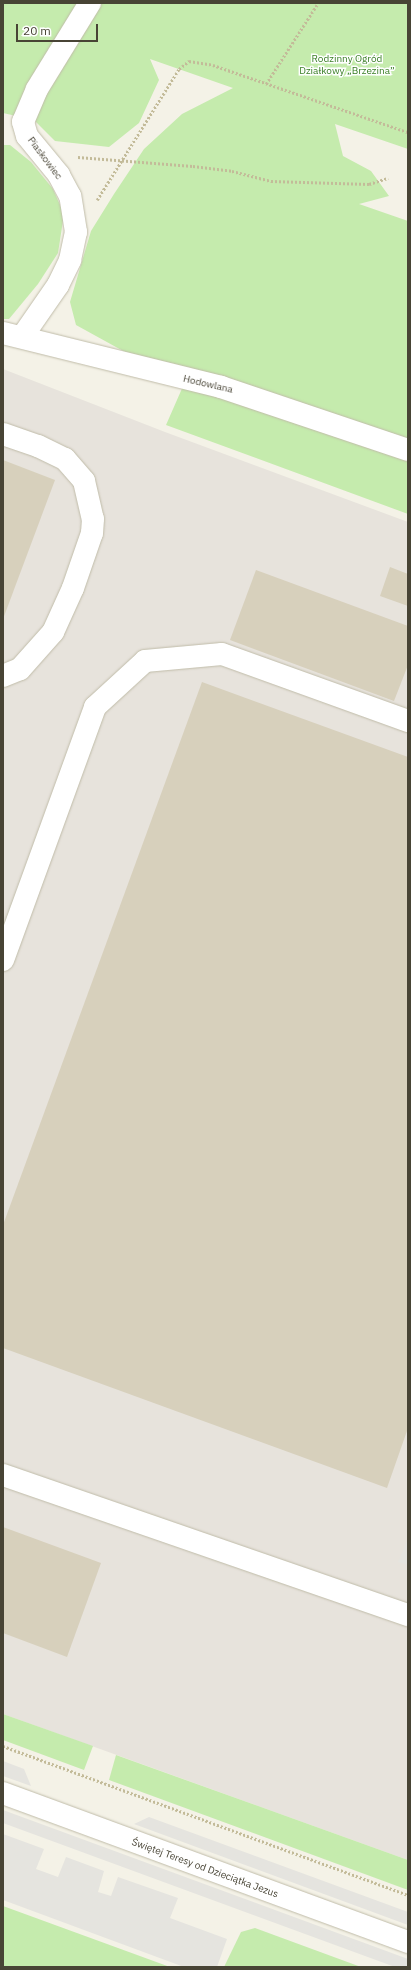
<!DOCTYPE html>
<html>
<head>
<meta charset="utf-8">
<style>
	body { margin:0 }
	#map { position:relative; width:411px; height:1970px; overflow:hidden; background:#f4f2e7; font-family:"IBM Plex Sans",sans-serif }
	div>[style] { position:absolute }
	.industrial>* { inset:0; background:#e7e3dc }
	.green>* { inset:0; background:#c5ebad }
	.parking>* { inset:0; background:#e5e4df }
	.building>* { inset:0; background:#d7d0bc }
	.path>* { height:2.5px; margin-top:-1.25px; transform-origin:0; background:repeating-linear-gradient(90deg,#c3bb99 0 2px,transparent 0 4px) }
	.roads { filter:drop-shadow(0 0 1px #c0bca9) drop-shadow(0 0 1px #c0bca9) }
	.minor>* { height:22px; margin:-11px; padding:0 11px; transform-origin:11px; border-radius:11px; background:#fff }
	span { translate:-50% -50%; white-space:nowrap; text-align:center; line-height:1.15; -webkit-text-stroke:3px #fff; paint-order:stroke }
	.park-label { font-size:10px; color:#387d25 }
	.street-label { font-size:10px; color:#484435 }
	.frame { position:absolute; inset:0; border:4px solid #484435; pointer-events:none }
	.scale { position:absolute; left:16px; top:24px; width:82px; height:18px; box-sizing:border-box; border:2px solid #484435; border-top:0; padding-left:5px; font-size:12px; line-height:14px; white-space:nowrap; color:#484435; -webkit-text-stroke:3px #fff; paint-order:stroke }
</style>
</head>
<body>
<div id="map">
	<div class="industrial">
		<div style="clip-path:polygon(3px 369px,165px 432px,408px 522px,408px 1860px,3px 1714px)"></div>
	</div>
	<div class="green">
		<div style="clip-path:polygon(3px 3px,408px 3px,408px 149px,335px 124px,343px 156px,371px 171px,389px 196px,359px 204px,408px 221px,408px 514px,166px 425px,191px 368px,125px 352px,76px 325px,70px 302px,91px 231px,114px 194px,144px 149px,182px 114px,233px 88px,150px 59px,159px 80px,139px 123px,109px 147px,55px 141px,34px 120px,3px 113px)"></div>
		<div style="clip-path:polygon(3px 145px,10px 145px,31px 162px,53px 189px,64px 214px,58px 253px,38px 284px,9px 319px,3px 319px)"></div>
		<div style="clip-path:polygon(3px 1714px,93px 1746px,84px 1770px,3px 1740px)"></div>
		<div style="clip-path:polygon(116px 1755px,408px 1860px,408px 1890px,109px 1780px)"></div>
		<div style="clip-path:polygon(3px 1906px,170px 1967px,3px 1967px)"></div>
		<div style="clip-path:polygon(255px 1928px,361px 1967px,224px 1967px,241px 1932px)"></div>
	</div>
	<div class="parking">
		<div style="clip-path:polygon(408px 1539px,408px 1565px,398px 1562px)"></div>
		<div style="clip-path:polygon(3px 1761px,24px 1769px,31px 1786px,3px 1776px)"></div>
		<div style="clip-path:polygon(3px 1810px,408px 1959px,408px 1967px,395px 1967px,3px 1823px)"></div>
		<div style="clip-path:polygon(149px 1817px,408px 1912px,408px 1925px,134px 1824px)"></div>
		<div style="clip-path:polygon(3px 1834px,44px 1849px,36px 1869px,58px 1877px,66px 1857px,104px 1871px,98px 1892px,111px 1896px,118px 1877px,178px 1898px,170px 1918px,227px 1939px,217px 1967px,184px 1967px,3px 1900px)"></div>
	</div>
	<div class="building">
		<div style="clip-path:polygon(3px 460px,55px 480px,3px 619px)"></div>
		<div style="clip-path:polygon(390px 567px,408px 574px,408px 606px,380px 596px)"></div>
		<div style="clip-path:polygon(256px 570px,408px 626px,408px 665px,394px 701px,230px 640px)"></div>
		<div style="clip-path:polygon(202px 682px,408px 757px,408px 1428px,387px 1488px,3px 1348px,3px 1225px)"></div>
		<div style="clip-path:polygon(3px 1527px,101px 1563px,67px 1657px,3px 1633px)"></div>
	</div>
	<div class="path">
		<div style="left:266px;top:84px;width:96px;rotate:-57.3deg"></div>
		<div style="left:78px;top:157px;width:115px;rotate:4.5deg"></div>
		<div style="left:193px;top:166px;width:39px;rotate:7deg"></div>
		<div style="left:232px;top:171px;width:40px;rotate:14.4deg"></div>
		<div style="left:271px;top:181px;width:98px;rotate:1.8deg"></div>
		<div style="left:369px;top:184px;width:20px;rotate:-18deg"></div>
		<div style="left:97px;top:200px;width:155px;rotate:-58deg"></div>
		<div style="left:179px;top:69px;width:13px;rotate:-39deg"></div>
		<div style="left:189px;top:61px;width:24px;rotate:9deg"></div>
		<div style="left:213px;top:65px;width:206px;rotate:19deg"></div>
		<div style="left:3px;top:1746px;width:432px;rotate:20.2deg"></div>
	</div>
	<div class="roads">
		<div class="minor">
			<div style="left:3px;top:333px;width:225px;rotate:13.9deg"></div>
			<div style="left:221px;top:387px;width:197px;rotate:18.6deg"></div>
			<div style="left:22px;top:337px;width:63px;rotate:-55.3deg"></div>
			<div style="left:58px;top:285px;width:28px;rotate:-64deg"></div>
			<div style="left:70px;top:260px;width:29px;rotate:-78deg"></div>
			<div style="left:76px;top:232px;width:36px;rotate:-99deg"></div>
			<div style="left:70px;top:196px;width:24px;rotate:-118deg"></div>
			<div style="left:59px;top:175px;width:50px;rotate:-129.4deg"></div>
			<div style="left:27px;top:136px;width:15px;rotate:-106deg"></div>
			<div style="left:23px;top:122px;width:36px;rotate:-67deg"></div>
			<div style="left:37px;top:89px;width:101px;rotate:-58.4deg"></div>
			<div style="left:3px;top:434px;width:37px;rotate:19deg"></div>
			<div style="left:38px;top:446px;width:30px;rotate:26deg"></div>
			<div style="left:65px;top:459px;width:29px;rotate:49deg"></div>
			<div style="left:84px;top:481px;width:39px;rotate:77deg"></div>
			<div style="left:93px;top:519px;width:14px;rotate:94deg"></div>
			<div style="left:92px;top:533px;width:58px;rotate:109.1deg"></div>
			<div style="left:73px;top:588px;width:48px;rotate:114.4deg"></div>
			<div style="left:53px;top:632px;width:50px;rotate:131.7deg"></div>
			<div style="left:20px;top:669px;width:18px;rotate:158deg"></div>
			<div style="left:3px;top:960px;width:269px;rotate:-70deg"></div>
			<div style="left:95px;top:707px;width:68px;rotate:-42.6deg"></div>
			<div style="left:145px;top:661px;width:77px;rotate:-5.2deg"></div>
			<div style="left:222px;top:654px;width:198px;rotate:19.8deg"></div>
			<div style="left:3px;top:1475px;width:429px;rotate:19.1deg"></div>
			<div style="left:3px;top:1793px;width:432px;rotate:20.2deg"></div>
		</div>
	</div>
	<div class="park-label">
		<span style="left:347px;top:64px">Rodzinny Ogród<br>Działkowy „Brzezina”</span>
	</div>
	<div class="street-label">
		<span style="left:45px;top:158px;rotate:53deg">Piaskowiec</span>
		<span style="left:208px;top:384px;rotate:13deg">Hodowlana</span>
		<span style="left:205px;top:1868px;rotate:20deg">Świętej Teresy od Dzieciątka Jezus</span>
	</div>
	<div class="frame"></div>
	<div class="scale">20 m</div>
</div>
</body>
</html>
